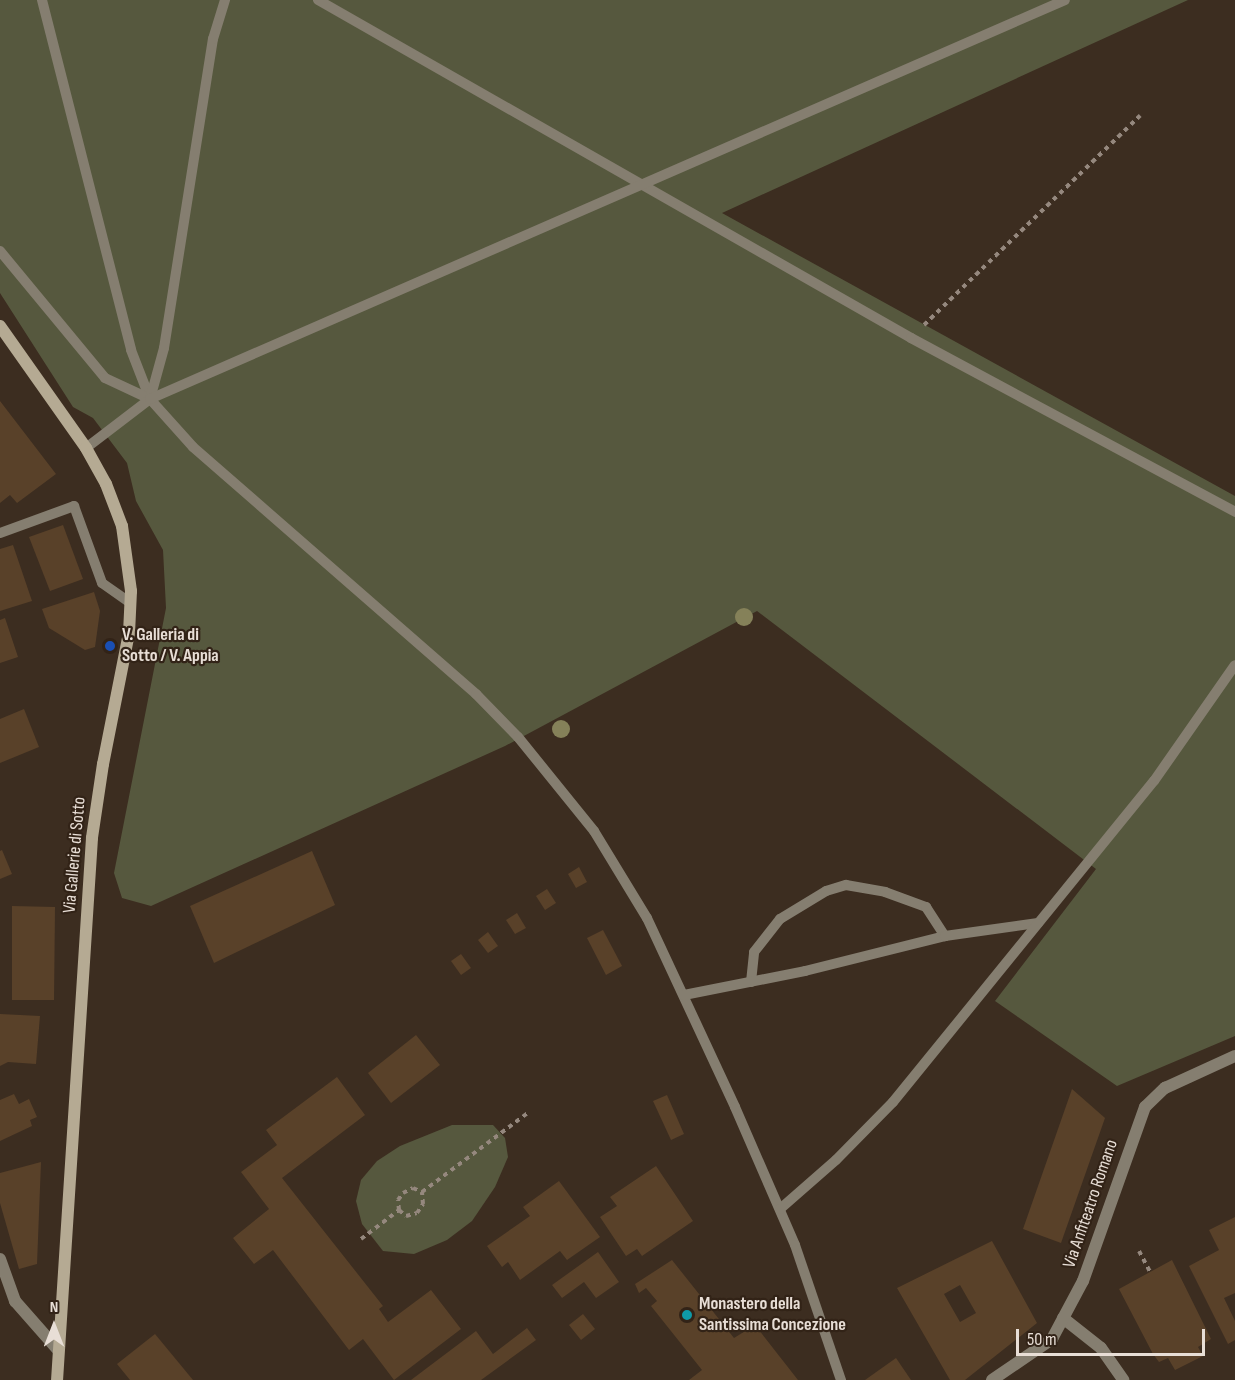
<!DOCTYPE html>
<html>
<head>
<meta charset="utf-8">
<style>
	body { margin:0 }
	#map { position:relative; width:1235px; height:1380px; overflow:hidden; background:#3c2d20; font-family:"Sofia Sans Condensed",sans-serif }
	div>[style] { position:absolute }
	.green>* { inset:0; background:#56583e }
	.building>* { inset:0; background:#594129 }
	.path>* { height:4px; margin-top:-2px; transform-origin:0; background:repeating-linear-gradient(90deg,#95887e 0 4.5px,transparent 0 9px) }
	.lane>* { height:10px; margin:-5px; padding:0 5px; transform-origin:5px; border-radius:5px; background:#857e70 }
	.street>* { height:12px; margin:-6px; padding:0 6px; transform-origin:6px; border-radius:6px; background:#857e70 }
	.secondary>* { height:12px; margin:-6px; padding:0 6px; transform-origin:6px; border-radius:6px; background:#b5aa93 }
	.trees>* { width:18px; height:18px; margin:-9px; border-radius:50%; background:#858159 }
	.dots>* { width:16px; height:16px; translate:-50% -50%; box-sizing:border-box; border:3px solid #322317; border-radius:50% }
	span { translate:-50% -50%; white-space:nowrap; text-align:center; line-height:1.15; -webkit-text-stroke:4.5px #322317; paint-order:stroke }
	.poi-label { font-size:18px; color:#e8ded6; font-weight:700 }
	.left { translate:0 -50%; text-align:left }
	.street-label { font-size:18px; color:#e8ded6 }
	.north { position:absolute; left:24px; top:1296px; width:60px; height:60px; -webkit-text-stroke:4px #322317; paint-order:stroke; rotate:0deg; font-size:16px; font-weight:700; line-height:24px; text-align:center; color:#e8ded6 }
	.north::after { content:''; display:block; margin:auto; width:21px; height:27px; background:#e8ded6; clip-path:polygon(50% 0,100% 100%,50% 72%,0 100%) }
	.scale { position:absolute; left:1016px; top:1329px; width:189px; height:27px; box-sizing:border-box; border:3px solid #e8ded6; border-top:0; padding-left:8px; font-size:18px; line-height:21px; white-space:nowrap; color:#e8ded6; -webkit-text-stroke:4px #322317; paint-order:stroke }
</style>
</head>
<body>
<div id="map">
	<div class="green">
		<div style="clip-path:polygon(0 0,1188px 0,722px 213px,1235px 496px,1235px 1036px,1117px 1086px,995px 1001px,1096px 869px,757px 611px,505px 746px,151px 906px,122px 898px,114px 873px,166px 608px,163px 550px,136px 501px,127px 463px,93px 418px,73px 407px,0 293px)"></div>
		<div style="clip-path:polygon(452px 1125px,493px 1125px,505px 1138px,508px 1157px,495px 1187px,472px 1221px,447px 1240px,414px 1254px,383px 1251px,362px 1224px,356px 1201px,361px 1180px,377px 1161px,400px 1146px)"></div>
	</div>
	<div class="building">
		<div style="clip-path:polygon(0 401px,56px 474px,17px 503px,10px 495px,0 503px)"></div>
		<div style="clip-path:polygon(63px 525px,83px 579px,50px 591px,29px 537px)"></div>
		<div style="clip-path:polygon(13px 545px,32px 601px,0 611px,0 549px)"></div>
		<div style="clip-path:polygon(94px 592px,100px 611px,95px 647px,85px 650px,49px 628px,42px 609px)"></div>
		<div style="clip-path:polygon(5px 618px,18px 657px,0 663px,0 620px)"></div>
		<div style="clip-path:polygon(24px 709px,39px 747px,0 763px,0 719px)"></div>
		<div style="clip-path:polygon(2px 850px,12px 874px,0 879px,0 851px)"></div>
		<div style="clip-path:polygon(312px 851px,335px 905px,214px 963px,190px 906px)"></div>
		<div style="clip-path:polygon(579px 867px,587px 882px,576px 888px,568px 874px)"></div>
		<div style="clip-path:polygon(547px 889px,556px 903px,545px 910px,536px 896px)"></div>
		<div style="clip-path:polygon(12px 906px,55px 907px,54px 1000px,12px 1000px)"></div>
		<div style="clip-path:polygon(517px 913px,526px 928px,515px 934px,506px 920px)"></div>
		<div style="clip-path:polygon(603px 930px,622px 966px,606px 975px,587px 938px)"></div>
		<div style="clip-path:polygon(488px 932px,498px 946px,488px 953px,478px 940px)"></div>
		<div style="clip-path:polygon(461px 954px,471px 968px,461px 975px,451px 961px)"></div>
		<div style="clip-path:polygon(0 1014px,40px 1016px,36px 1064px,8px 1062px,0 1066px)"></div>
		<div style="clip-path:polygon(416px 1035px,440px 1065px,391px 1103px,368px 1073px)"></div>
		<div style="clip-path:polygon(337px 1077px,365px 1115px,282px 1178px,383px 1306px,379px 1309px,388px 1322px,431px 1290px,461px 1329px,394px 1380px,363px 1339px,349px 1350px,273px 1250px,254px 1264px,233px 1238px,269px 1209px,241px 1172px,277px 1145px,266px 1130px)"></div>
		<div style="clip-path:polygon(1072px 1089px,1105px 1118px,1061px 1243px,1023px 1229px)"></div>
		<div style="clip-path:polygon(14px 1094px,19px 1104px,29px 1099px,37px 1117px,30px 1120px,32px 1126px,0 1141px,0 1100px)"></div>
		<div style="clip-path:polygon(667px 1095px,684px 1134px,671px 1140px,653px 1101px)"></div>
		<div style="clip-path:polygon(41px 1162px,37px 1264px,19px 1269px,0 1203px,0 1173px)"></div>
		<div style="clip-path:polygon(656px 1166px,693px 1221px,642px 1256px,637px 1249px,626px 1256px,600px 1217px,617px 1206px,610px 1197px)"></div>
		<div style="clip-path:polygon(559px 1181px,600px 1237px,567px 1260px,560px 1251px,520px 1280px,508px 1262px,502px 1267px,487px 1246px,530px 1216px,523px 1207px)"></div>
		<div style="clip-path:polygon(1235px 1217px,1235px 1293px,1224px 1298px,1235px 1321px,1235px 1340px,1228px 1344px,1189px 1266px,1219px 1250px,1209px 1230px)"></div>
		<div style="clip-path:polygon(evenodd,992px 1241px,1037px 1323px,965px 1380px,950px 1380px,897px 1288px,992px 1241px,960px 1285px,976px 1313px,960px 1322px,944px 1294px,960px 1285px)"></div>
		<div style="clip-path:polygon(598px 1252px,619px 1282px,596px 1298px,584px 1282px,562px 1298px,552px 1285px)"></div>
		<div style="clip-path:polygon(672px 1260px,734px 1338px,755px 1325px,798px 1380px,689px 1380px,702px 1370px,651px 1306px,657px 1301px,646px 1288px,639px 1293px,635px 1284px)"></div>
		<div style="clip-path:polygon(1172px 1260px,1211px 1339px,1198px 1347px,1203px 1356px,1175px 1370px,1168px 1358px,1159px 1362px,1153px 1354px,1119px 1289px)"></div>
		<div style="clip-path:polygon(583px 1314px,595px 1329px,581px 1340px,569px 1325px)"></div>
		<div style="clip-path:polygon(527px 1328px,536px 1340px,481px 1380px,411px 1380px,476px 1331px,493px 1354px)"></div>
		<div style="clip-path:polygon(155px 1334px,193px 1380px,130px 1380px,117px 1364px)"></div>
		<div style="clip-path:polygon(896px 1358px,911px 1380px,865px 1380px)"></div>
	</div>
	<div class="path">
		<div style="left:924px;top:325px;width:301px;rotate:-44.1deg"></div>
		<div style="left:399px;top:1210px;width:9px;rotate:41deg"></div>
		<div style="left:406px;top:1216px;width:11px;rotate:-15deg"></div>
		<div style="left:417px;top:1213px;width:11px;rotate:-56deg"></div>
		<div style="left:423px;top:1204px;width:12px;rotate:-95deg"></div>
		<div style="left:361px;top:1239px;width:48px;rotate:-37.3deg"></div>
		<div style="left:399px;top:1210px;width:10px;rotate:-96deg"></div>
		<div style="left:398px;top:1200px;width:9px;rotate:-54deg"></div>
		<div style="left:403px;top:1193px;width:11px;rotate:-27deg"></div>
		<div style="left:413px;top:1188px;width:10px;rotate:24deg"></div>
		<div style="left:422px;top:1192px;width:134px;rotate:-36.8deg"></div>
		<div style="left:1139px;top:1251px;width:24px;rotate:62deg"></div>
	</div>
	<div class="lane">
		<div style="left:42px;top:0;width:361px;rotate:75.7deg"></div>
		<div style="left:131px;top:350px;width:53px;rotate:68.8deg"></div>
		<div style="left:150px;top:399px;width:64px;rotate:48.1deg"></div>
		<div style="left:193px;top:447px;width:376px;rotate:41.1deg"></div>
		<div style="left:476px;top:694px;width:60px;rotate:45.7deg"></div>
		<div style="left:518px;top:737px;width:121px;rotate:51deg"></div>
		<div style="left:594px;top:831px;width:102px;rotate:58.7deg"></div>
		<div style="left:647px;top:918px;width:208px;rotate:65deg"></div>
		<div style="left:735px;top:1107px;width:150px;rotate:66.5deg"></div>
		<div style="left:795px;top:1245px;width:143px;rotate:71.2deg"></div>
		<div style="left:318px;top:0;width:683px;rotate:29.68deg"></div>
		<div style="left:911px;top:338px;width:368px;rotate:28.2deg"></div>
		<div style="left:0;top:251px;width:165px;rotate:50.4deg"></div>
		<div style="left:105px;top:378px;width:50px;rotate:25deg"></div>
		<div style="left:150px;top:399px;width:53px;rotate:-74.6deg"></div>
		<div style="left:164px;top:348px;width:313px;rotate:-81deg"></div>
		<div style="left:213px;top:39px;width:41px;rotate:-72.9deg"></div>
		<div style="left:86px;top:448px;width:81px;rotate:-37.4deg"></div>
		<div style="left:150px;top:399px;width:998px;rotate:-23.56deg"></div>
		<div style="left:0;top:533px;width:79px;rotate:-20deg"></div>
		<div style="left:74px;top:506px;width:82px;rotate:70deg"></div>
		<div style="left:102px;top:583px;width:35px;rotate:35deg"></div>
		<div style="left:751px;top:982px;width:30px;rotate:-84deg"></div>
		<div style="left:754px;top:952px;width:42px;rotate:-51.8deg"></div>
		<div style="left:780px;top:919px;width:54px;rotate:-31.3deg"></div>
		<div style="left:826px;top:891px;width:21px;rotate:-17deg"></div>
		<div style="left:846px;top:885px;width:40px;rotate:10deg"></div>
		<div style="left:885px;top:892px;width:44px;rotate:20.1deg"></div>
		<div style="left:926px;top:907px;width:35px;rotate:57deg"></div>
		<div style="left:684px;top:995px;width:123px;rotate:-11.2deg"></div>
		<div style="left:805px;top:971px;width:144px;rotate:-14deg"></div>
		<div style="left:945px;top:936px;width:94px;rotate:-8deg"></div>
		<div style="left:780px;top:1209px;width:74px;rotate:-41.2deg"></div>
		<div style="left:836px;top:1160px;width:81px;rotate:-45.5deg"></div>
		<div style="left:893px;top:1102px;width:414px;rotate:-50.9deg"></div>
		<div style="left:1154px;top:781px;width:141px;rotate:-55.1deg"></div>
	</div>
	<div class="street">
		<div style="left:0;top:1259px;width:45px;rotate:70.3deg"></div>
		<div style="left:15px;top:1301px;width:65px;rotate:48.7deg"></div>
		<div style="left:1063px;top:1318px;width:48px;rotate:38.3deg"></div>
		<div style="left:1101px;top:1348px;width:39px;rotate:55deg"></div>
		<div style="left:992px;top:1380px;width:73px;rotate:-34.3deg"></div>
		<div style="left:1052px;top:1339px;width:66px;rotate:-61.9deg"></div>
		<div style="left:1083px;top:1281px;width:185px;rotate:-70.4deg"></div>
		<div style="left:1145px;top:1107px;width:28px;rotate:-44deg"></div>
		<div style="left:1165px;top:1088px;width:77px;rotate:-24.6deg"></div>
	</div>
	<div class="secondary">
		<div style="left:0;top:326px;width:149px;rotate:54.8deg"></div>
		<div style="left:86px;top:448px;width:41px;rotate:60.9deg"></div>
		<div style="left:106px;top:484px;width:45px;rotate:69.1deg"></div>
		<div style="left:122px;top:526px;width:66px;rotate:82.1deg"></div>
		<div style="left:131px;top:591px;width:42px;rotate:92.7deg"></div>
		<div style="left:129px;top:633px;width:134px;rotate:101.2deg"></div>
		<div style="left:103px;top:764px;width:75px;rotate:98.5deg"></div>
		<div style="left:92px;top:838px;width:543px;rotate:93.69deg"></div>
	</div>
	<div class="trees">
		<div style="left:744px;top:617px"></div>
		<div style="left:561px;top:729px"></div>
	</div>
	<div class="dots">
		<div style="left:110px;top:646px;background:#1a4fb4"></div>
		<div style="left:687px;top:1315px;background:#0f9aa8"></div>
	</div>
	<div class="poi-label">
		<span class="left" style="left:122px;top:646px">V. Galleria di<br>Sotto / V. Appia</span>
		<span class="left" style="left:699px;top:1315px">Monastero della<br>Santissima Concezione</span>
	</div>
	<div class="street-label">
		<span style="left:75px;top:855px;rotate:-85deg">Via Gallerie di Sotto</span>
		<span style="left:1091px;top:1204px;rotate:-71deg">Via Anfiteatro Romano</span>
	</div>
	<div class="north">N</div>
	<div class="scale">50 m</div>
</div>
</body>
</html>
